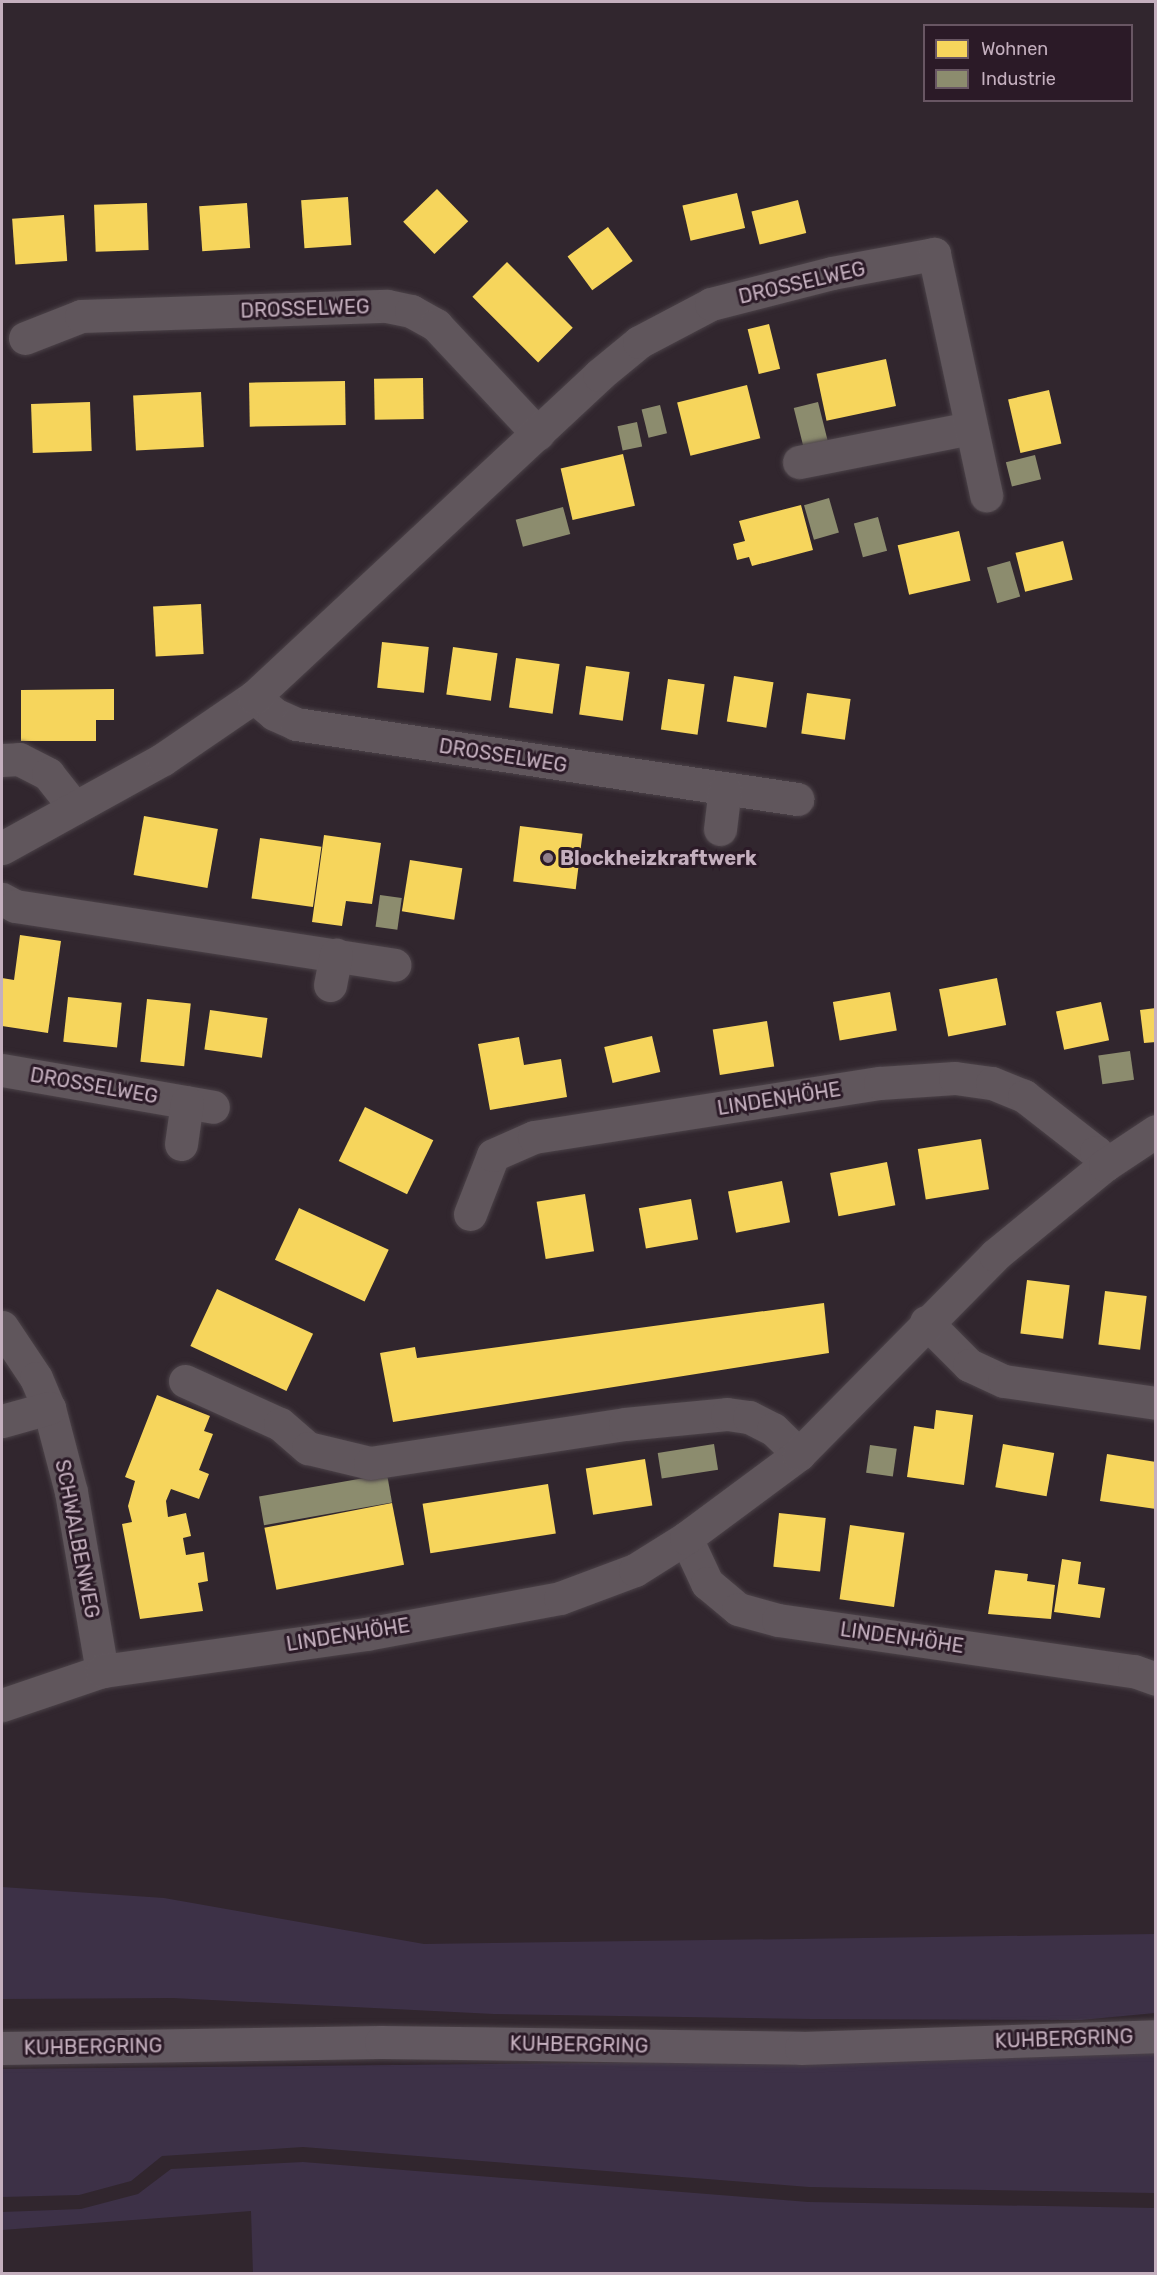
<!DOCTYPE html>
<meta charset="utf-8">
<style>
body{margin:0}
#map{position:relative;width:1157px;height:2275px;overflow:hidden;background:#31262e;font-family:Rubik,sans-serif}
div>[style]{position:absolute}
.green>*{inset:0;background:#3d3147}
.homes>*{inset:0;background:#f6d55c;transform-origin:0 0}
.industry>*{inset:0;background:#8c8c6e;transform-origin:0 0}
.roads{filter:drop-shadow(0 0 2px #4b4248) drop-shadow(0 0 2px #4b4248)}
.minor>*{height:33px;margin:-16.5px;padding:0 16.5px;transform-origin:16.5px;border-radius:16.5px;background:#60565c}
.major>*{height:33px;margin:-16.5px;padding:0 16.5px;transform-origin:16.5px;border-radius:16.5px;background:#625860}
.dots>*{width:16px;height:16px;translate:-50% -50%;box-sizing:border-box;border:3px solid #2b1a27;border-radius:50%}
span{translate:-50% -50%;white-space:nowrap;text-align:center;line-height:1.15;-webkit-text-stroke:6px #2b1a27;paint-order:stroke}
.street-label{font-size:20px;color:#c4afbe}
.poi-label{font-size:20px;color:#c4afbe;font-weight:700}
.left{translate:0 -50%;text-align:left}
.frame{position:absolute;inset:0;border:3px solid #c4afbe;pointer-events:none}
.legend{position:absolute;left:923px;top:24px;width:210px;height:78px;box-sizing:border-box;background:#2b1a27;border:2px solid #685663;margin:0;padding:8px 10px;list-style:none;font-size:18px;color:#c4afbe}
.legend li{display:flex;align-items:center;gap:12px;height:30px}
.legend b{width:30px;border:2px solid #685663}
</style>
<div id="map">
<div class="green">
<div style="clip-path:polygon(2px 1887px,164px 1898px,424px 1944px,1155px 1934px,1155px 2013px,1081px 2020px,812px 2019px,494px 2014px,173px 1998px,2px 1999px)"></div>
<div style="clip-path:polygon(1155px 2053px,1155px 2193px,809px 2187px,303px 2147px,162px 2156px,131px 2181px,79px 2195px,2px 2197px,2px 2069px,982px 2059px)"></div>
<div style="clip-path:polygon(303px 2162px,808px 2202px,1155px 2208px,1155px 2273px,253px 2274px,251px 2211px,2px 2230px,2px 2212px,81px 2209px,138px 2194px,171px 2169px)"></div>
</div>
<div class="homes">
<div style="left:437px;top:189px;width:45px;height:47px;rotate:46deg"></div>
<div style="left:737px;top:193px;width:36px;height:56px;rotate:77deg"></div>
<div style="left:348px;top:197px;width:48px;height:47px;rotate:86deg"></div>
<div style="left:798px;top:200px;width:34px;height:48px;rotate:76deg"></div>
<div style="left:147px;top:203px;width:47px;height:53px;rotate:88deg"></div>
<div style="left:247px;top:203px;width:45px;height:48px;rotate:86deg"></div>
<div style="left:64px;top:215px;width:46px;height:52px;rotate:86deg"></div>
<div style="left:608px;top:227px;width:42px;height:50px;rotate:54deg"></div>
<div style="left:507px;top:262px;width:93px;height:49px;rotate:45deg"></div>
<div style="left:769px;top:324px;width:46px;height:22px;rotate:76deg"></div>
<div style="left:886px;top:359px;width:48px;height:71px;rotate:78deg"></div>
<div style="left:423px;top:378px;width:41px;height:49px;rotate:89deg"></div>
<div style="left:345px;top:381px;width:44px;height:96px;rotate:89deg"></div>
<div style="left:747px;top:385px;width:55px;height:72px;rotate:76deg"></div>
<div style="left:1049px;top:390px;width:55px;height:42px;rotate:77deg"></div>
<div style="left:201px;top:392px;width:55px;height:68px;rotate:87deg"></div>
<div style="left:90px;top:402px;width:49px;height:59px;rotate:88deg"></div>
<div style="left:623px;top:454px;width:53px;height:64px;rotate:77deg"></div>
<div style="clip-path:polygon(801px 505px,813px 550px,752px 566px,749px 557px,737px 560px,733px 544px,745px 541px,739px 521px)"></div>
<div style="left:959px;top:531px;width:51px;height:63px;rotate:77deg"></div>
<div style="left:1063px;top:541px;width:40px;height:49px;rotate:76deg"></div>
<div style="left:201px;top:604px;width:50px;height:48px;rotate:87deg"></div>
<div style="left:382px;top:642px;width:47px;height:46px;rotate:6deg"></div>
<div style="left:453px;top:647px;width:45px;height:48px;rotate:8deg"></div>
<div style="left:516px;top:658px;width:44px;height:50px;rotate:8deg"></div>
<div style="left:586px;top:666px;width:44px;height:49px;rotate:8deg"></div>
<div style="left:734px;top:676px;width:40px;height:46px;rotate:9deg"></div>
<div style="left:668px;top:679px;width:37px;height:51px;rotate:8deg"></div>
<div style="clip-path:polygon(114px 689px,114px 720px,96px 720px,96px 741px,21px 741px,21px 690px)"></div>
<div style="left:807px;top:693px;width:44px;height:41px;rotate:8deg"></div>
<div style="left:144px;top:816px;width:75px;height:60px;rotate:10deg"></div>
<div style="left:520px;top:826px;width:63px;height:56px;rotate:7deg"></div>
<div style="clip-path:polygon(324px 835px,381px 843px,372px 904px,346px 901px,342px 926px,312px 922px)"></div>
<div style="left:260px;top:838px;width:62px;height:61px;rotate:8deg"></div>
<div style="left:410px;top:860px;width:53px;height:52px;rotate:9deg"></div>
<div style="clip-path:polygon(20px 935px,61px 941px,48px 1033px,2px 1026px,2px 978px,14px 980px)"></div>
<div style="left:997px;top:978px;width:48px;height:59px;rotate:79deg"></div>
<div style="left:890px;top:992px;width:39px;height:58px;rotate:80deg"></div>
<div style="left:68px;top:997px;width:54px;height:45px;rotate:6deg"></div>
<div style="left:147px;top:999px;width:44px;height:63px;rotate:6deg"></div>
<div style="left:1101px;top:1002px;width:39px;height:46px;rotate:78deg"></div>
<div style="clip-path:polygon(1156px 1008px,1156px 1042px,1144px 1043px,1140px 1010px)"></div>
<div style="left:210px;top:1010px;width:58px;height:40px;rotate:8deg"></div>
<div style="left:767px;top:1021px;width:46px;height:55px;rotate:81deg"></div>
<div style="left:652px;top:1036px;width:37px;height:49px;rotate:77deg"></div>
<div style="clip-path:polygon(519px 1037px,524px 1065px,561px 1059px,567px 1097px,490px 1110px,478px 1044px)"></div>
<div style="left:365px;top:1107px;width:76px;height:60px;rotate:26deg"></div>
<div style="left:981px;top:1139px;width:51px;height:64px;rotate:81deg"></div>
<div style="left:887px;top:1162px;width:44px;height:58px;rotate:79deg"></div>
<div style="left:782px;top:1181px;width:42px;height:55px;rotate:79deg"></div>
<div style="left:585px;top:1194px;width:58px;height:49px;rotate:81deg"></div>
<div style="left:691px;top:1199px;width:41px;height:53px;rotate:80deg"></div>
<div style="left:299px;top:1208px;width:99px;height:57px;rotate:25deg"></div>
<div style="left:1027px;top:1280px;width:43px;height:54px;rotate:7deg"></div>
<div style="left:217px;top:1289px;width:106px;height:63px;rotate:25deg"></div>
<div style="left:1105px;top:1291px;width:42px;height:54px;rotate:7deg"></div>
<div style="clip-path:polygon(824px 1303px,829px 1353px,393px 1422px,380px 1353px,415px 1347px,417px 1358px)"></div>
<div style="clip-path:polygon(157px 1395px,210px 1416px,204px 1431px,213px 1434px,199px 1470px,209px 1474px,199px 1499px,171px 1489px,166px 1501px,168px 1517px,186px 1513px,191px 1536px,183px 1538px,186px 1555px,204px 1552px,208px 1581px,198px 1583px,203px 1611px,140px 1619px,122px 1524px,132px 1522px,128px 1506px,135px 1481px,125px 1477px)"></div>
<div style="clip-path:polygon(936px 1410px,973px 1415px,964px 1485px,907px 1477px,914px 1426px,934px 1429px)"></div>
<div style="left:1003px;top:1444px;width:52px;height:44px;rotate:10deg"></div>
<div style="clip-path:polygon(1107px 1454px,1156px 1462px,1156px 1509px,1100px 1501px)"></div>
<div style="left:645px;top:1459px;width:47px;height:60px;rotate:81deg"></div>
<div style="left:548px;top:1484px;width:50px;height:127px;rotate:81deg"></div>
<div style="left:392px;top:1503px;width:63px;height:130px;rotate:79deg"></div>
<div style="left:779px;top:1513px;width:47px;height:54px;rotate:6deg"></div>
<div style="left:850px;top:1525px;width:55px;height:75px;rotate:8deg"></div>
<div style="clip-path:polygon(1062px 1559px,1081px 1562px,1078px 1584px,1105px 1588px,1100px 1618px,1054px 1612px)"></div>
<div style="clip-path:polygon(995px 1570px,1028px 1574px,1027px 1581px,1055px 1585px,1051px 1619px,988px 1614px)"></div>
</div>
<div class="industry">
<div style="left:818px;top:402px;width:40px;height:25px;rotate:76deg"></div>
<div style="left:660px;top:405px;width:29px;height:19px;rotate:76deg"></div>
<div style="left:637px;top:422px;width:25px;height:20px;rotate:78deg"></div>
<div style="left:1035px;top:455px;width:25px;height:30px;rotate:76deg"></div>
<div style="left:829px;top:498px;width:36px;height:26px;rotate:74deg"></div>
<div style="left:563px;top:507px;width:28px;height:49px;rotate:75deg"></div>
<div style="left:878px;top:517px;width:35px;height:25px;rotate:75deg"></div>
<div style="left:1010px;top:561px;width:37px;height:24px;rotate:74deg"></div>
<div style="left:380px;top:895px;width:22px;height:32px;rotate:8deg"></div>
<div style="left:1130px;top:1051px;width:29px;height:32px;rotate:82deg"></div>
<div style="left:714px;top:1444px;width:26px;height:57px;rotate:81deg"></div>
<div style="left:870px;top:1445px;width:27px;height:28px;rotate:8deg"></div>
<div style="left:387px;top:1474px;width:29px;height:130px;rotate:80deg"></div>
</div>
<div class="roads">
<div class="minor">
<div style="left:25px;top:338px;width:60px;rotate:-21.4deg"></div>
<div style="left:81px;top:316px;width:306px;rotate:-1.9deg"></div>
<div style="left:387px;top:306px;width:25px;rotate:12deg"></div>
<div style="left:411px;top:311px;width:29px;rotate:29deg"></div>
<div style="left:436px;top:325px;width:149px;rotate:46.9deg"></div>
<div style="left:799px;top:462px;width:175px;rotate:-11.2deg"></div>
<div style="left:254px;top:697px;width:26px;rotate:40deg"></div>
<div style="left:274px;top:714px;width:24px;rotate:24deg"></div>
<div style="left:296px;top:724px;width:507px;rotate:8.51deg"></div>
<div style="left:2px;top:760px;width:17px;rotate:-3deg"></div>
<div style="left:19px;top:759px;width:33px;rotate:27deg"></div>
<div style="left:48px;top:774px;width:43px;rotate:51.5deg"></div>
<div style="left:720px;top:829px;width:39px;rotate:-83deg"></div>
<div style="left:2px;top:848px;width:184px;rotate:-28.9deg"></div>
<div style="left:163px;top:759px;width:110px;rotate:-34.3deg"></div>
<div style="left:254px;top:697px;width:472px;rotate:-43deg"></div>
<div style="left:599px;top:375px;width:52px;rotate:-39.5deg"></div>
<div style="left:639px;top:342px;width:81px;rotate:-27.8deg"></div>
<div style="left:711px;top:304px;width:125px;rotate:-14.4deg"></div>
<div style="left:832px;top:273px;width:104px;rotate:-10.6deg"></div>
<div style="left:934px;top:254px;width:247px;rotate:77.8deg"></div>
<div style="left:2px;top:899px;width:15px;rotate:28deg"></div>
<div style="left:15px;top:906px;width:384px;rotate:8.8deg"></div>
<div style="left:330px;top:985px;width:31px;rotate:-79deg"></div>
<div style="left:2px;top:1070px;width:214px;rotate:9.9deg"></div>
<div style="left:181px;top:1144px;width:42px;rotate:-81.9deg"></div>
<div style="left:470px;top:1214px;width:63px;rotate:-68.7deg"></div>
<div style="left:493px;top:1155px;width:45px;rotate:-23.7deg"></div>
<div style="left:534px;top:1137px;width:350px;rotate:-8.9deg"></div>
<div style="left:880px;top:1083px;width:75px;rotate:-3.8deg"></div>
<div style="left:955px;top:1078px;width:37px;rotate:8deg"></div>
<div style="left:992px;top:1083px;width:35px;rotate:22deg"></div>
<div style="left:1024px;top:1096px;width:91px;rotate:37.9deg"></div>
<div style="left:1096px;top:1152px;width:16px;rotate:55deg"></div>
<div style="left:926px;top:1322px;width:61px;rotate:45deg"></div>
<div style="left:969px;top:1365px;width:38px;rotate:25deg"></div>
<div style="left:1004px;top:1381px;width:154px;rotate:8.2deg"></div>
<div style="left:2px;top:1327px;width:61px;rotate:56.3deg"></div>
<div style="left:36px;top:1378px;width:33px;rotate:67deg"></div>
<div style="left:49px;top:1408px;width:87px;rotate:75.3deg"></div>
<div style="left:71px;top:1492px;width:182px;rotate:80.2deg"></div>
<div style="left:185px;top:1381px;width:104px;rotate:24.4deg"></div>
<div style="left:280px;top:1424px;width:37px;rotate:41deg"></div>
<div style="left:308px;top:1448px;width:64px;rotate:13.6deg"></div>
<div style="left:370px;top:1463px;width:258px;rotate:-8.7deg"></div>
<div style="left:625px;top:1424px;width:102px;rotate:-5.6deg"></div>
<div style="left:727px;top:1414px;width:22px;rotate:8deg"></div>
<div style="left:749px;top:1417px;width:27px;rotate:27deg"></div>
<div style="left:773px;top:1429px;width:36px;rotate:44deg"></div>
<div style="left:2px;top:1421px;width:49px;rotate:-15.5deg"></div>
<div style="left:686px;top:1538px;width:50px;rotate:65deg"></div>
<div style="left:707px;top:1583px;width:40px;rotate:40deg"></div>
<div style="left:738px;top:1609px;width:41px;rotate:15.4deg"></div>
<div style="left:778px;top:1620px;width:360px;rotate:8.2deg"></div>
<div style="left:1134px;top:1671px;width:23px;rotate:20deg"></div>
<div style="left:2px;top:1705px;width:106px;rotate:-18.8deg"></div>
<div style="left:102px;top:1671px;width:267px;rotate:-8deg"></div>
<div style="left:366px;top:1634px;width:197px;rotate:-10.5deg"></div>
<div style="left:560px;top:1598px;width:80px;rotate:-20.5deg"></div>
<div style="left:635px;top:1570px;width:60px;rotate:-32.1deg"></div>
<div style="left:686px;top:1538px;width:141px;rotate:-36.6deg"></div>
<div style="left:799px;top:1454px;width:279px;rotate:-45.4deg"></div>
<div style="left:995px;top:1255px;width:142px;rotate:-39.3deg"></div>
<div style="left:1105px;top:1165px;width:61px;rotate:-33.7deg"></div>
</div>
<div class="major">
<div style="left:2px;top:2048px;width:379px;rotate:-0.9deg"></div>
<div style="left:381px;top:2042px;width:420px;rotate:0.8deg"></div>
<div style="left:801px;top:2048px;width:355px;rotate:-1.9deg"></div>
</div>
</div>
<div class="dots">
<div style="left:548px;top:858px;background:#917f8c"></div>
</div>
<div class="street-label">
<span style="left:802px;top:283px;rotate:-13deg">DROSSELWEG</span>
<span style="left:305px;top:309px;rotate:-2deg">DROSSELWEG</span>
<span style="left:503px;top:756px;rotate:9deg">DROSSELWEG</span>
<span style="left:94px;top:1086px;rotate:10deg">DROSSELWEG</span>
<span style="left:779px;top:1099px;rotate:-9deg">LINDENHÖHE</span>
<span style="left:77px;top:1539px;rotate:79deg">SCHWALBENWEG</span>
<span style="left:348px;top:1635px;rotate:-9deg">LINDENHÖHE</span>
<span style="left:902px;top:1638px;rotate:8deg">LINDENHÖHE</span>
<span style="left:1064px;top:2039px;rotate:-2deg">KUHBERGRING</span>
<span style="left:579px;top:2045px;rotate:1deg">KUHBERGRING</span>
<span style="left:93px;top:2047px;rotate:-1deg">KUHBERGRING</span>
</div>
<div class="poi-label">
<span class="left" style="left:560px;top:858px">Blockheizkraftwerk</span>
</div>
<div class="frame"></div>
<ul class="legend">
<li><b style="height:16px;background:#f6d55c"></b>Wohnen</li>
<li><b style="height:16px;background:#8c8c6e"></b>Industrie</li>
</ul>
</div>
